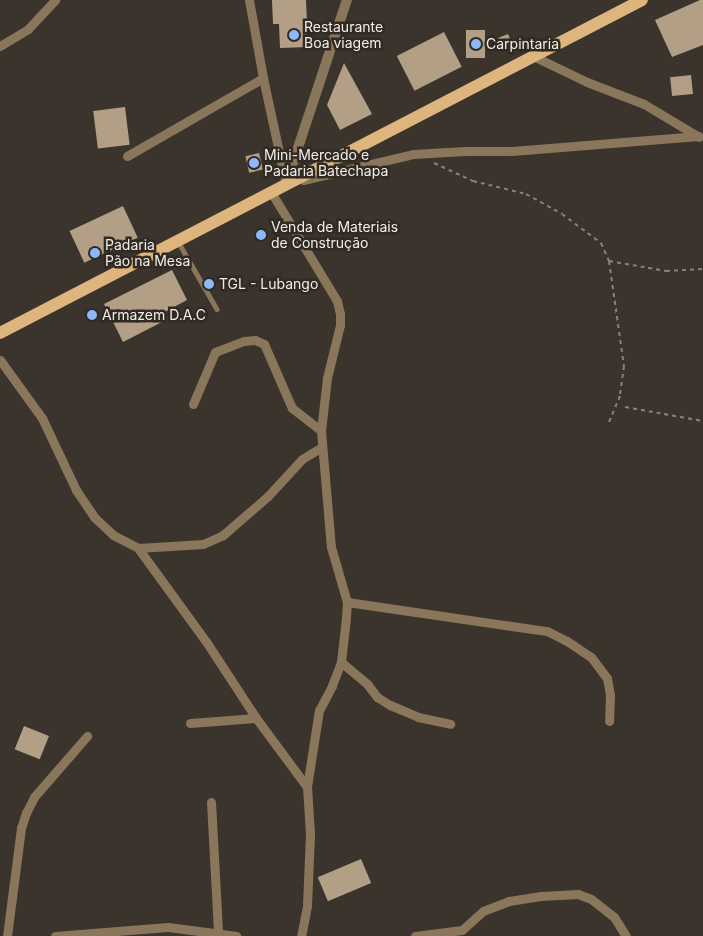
<!DOCTYPE html>
<meta charset="utf-8">
<style>
body{margin:0}
#map{position:relative;width:703px;height:936px;overflow:hidden;background:#3a342c;font-family:Inter,sans-serif}
div>[style]{position:absolute}
.building>*{inset:0;background:#b29f85;transform-origin:0 0}
.path>*{height:2px;margin-top:-1px;transform-origin:0;background:repeating-linear-gradient(90deg,#87827b 0 4px,transparent 0 8px)}
.service>*{height:4.5px;margin:-2.25px;padding:0 2.25px;transform-origin:2.25px;border-radius:2.25px;background:#8a765b}
.minor>*{height:9px;margin:-4.5px;padding:0 4.5px;transform-origin:4.5px;border-radius:4.5px;background:#8a765b}
.tertiary>*{height:10px;margin:-5px;padding:0 5px;transform-origin:5px;border-radius:5px;background:#8a765b}
.primary>*{height:12px;margin:-6px;padding:0 6px;transform-origin:6px;border-radius:6px;background:#deb67d}
.dots>*{width:14px;height:14px;translate:-50% -50%;box-sizing:border-box;border:2px solid #302a23;border-radius:50%}
span{translate:-50% -50%;white-space:nowrap;text-align:center;line-height:1.15;-webkit-text-stroke:5px #302a23;paint-order:stroke}
.poi-label{font-size:14px;color:#f1eee9}
.left{translate:0 -50%;text-align:left}
</style>
<div id="map">
<div class="building">
<div style="clip-path:polygon(272px 0,306px 0,308px 47px,280px 48px,279px 24px,273px 24px)"></div>
<div style="clip-path:polygon(700px 0,703px 0,703px 45px,672px 57px,655px 20px)"></div>
<div style="left:466px;top:30px;width:19px;height:28px"></div>
<div style="left:444px;top:32px;width:39px;height:53px;rotate:63deg"></div>
<div style="clip-path:polygon(508px 34px,512px 43px,503px 48px,498px 38px)"></div>
<div style="clip-path:polygon(344px 63px,372px 114px,340px 130px,327px 105px)"></div>
<div style="left:691px;top:75px;width:19px;height:21px;rotate:84deg"></div>
<div style="left:125px;top:107px;width:38px;height:32px;rotate:83deg"></div>
<div style="left:259px;top:153px;width:17px;height:14px;rotate:77deg"></div>
<div style="left:123px;top:206px;width:35px;height:59px;rotate:65deg"></div>
<div style="clip-path:polygon(172px 270px,187px 300px,161px 314px,164px 321px,123px 342px,104px 304px)"></div>
<div style="left:24px;top:726px;width:27px;height:25px;rotate:22deg"></div>
<div style="left:361px;top:859px;width:26px;height:47px;rotate:67deg"></div>
</div>
<div class="path">
<div style="left:434px;top:163px;width:43px;rotate:24.8deg"></div>
<div style="left:473px;top:181px;width:55px;rotate:13.8deg"></div>
<div style="left:526px;top:194px;width:41px;rotate:29.1deg"></div>
<div style="left:562px;top:214px;width:49px;rotate:36.6deg"></div>
<div style="left:601px;top:243px;width:20px;rotate:66deg"></div>
<div style="left:609px;top:261px;width:106px;rotate:81.9deg"></div>
<div style="left:624px;top:366px;width:30px;rotate:98deg"></div>
<div style="left:620px;top:396px;width:28px;rotate:113deg"></div>
<div style="left:609px;top:261px;width:58px;rotate:10deg"></div>
<div style="left:666px;top:271px;width:37px;rotate:-3deg"></div>
<div style="left:625px;top:407px;width:79px;rotate:10.2deg"></div>
</div>
<div class="service">
<div style="left:179px;top:243px;width:76px;rotate:60.1deg"></div>
</div>
<div class="minor">
<div style="left:249px;top:0;width:79px;rotate:79.8deg"></div>
<div style="left:263px;top:78px;width:108px;rotate:77.8deg"></div>
<div style="left:286px;top:184px;width:1px"></div>
<div style="left:0;top:46px;width:33px;rotate:-31deg"></div>
<div style="left:28px;top:29px;width:40px;rotate:-47deg"></div>
<div style="left:533px;top:56px;width:60px;rotate:25.7deg"></div>
<div style="left:587px;top:82px;width:61px;rotate:21.1deg"></div>
<div style="left:644px;top:104px;width:64px;rotate:31deg"></div>
<div style="left:127px;top:156px;width:157px;rotate:-29.8deg"></div>
<div style="left:303px;top:180px;width:113px;rotate:-13.3deg"></div>
<div style="left:413px;top:154px;width:52px;rotate:-3.3deg"></div>
<div style="left:465px;top:151px;width:47px"></div>
<div style="left:512px;top:151px;width:187px;rotate:-4.6deg"></div>
<div style="left:271px;top:192px;width:127px;rotate:58.8deg"></div>
<div style="left:337px;top:301px;width:13px;rotate:77deg"></div>
<div style="left:340px;top:314px;width:11px;rotate:90deg"></div>
<div style="left:340px;top:325px;width:55px;rotate:103.8deg"></div>
<div style="left:327px;top:378px;width:53px;rotate:96.5deg"></div>
<div style="left:321px;top:431px;width:116px;rotate:85.1deg"></div>
<div style="left:331px;top:547px;width:57px;rotate:73.8deg"></div>
<div style="left:347px;top:602px;width:16px;rotate:94deg"></div>
<div style="left:346px;top:618px;width:44px;rotate:96.5deg"></div>
<div style="left:341px;top:662px;width:26px;rotate:111deg"></div>
<div style="left:332px;top:686px;width:27px;rotate:118deg"></div>
<div style="left:319px;top:710px;width:78px;rotate:98.9deg"></div>
<div style="left:307px;top:787px;width:47px;rotate:86.3deg"></div>
<div style="left:310px;top:834px;width:72px;rotate:92.4deg"></div>
<div style="left:307px;top:906px;width:31px;rotate:101deg"></div>
<div style="left:0;top:360px;width:72px;rotate:54.1deg"></div>
<div style="left:42px;top:418px;width:80px;rotate:64.7deg"></div>
<div style="left:76px;top:490px;width:32px;rotate:56deg"></div>
<div style="left:94px;top:517px;width:26px;rotate:43deg"></div>
<div style="left:113px;top:535px;width:28px;rotate:27deg"></div>
<div style="left:138px;top:548px;width:117px;rotate:54deg"></div>
<div style="left:207px;top:643px;width:90px;rotate:56.8deg"></div>
<div style="left:256px;top:718px;width:86px;rotate:53.5deg"></div>
<div style="left:193px;top:404px;width:56px;rotate:-67.1deg"></div>
<div style="left:215px;top:352px;width:31px;rotate:-21deg"></div>
<div style="left:244px;top:341px;width:11px;rotate:-5deg"></div>
<div style="left:255px;top:340px;width:10px;rotate:24deg"></div>
<div style="left:264px;top:344px;width:70px;rotate:66.4deg"></div>
<div style="left:292px;top:408px;width:37px;rotate:38deg"></div>
<div style="left:138px;top:548px;width:65px;rotate:-3.5deg"></div>
<div style="left:203px;top:544px;width:22px;rotate:-24deg"></div>
<div style="left:223px;top:535px;width:60px;rotate:-40.9deg"></div>
<div style="left:268px;top:496px;width:50px;rotate:-47.4deg"></div>
<div style="left:302px;top:459px;width:23px;rotate:-31deg"></div>
<div style="left:347px;top:602px;width:202px;rotate:8.3deg"></div>
<div style="left:547px;top:631px;width:22px;rotate:27deg"></div>
<div style="left:567px;top:641px;width:29px;rotate:34deg"></div>
<div style="left:591px;top:657px;width:26px;rotate:53deg"></div>
<div style="left:607px;top:678px;width:17px;rotate:80deg"></div>
<div style="left:610px;top:695px;width:26px;rotate:92deg"></div>
<div style="left:341px;top:662px;width:35px;rotate:40deg"></div>
<div style="left:368px;top:685px;width:15px;rotate:53deg"></div>
<div style="left:377px;top:697px;width:15px;rotate:32deg"></div>
<div style="left:390px;top:705px;width:30px;rotate:23deg"></div>
<div style="left:418px;top:717px;width:33px;rotate:12deg"></div>
<div style="left:190px;top:723px;width:66px;rotate:-4.3deg"></div>
<div style="left:211px;top:802px;width:130px;rotate:86.9deg"></div>
<div style="left:7px;top:936px;width:109px;rotate:-82.6deg"></div>
<div style="left:21px;top:828px;width:16px;rotate:-72deg"></div>
<div style="left:26px;top:813px;width:18px;rotate:-63deg"></div>
<div style="left:34px;top:797px;width:81px;rotate:-49deg"></div>
<div style="left:55px;top:936px;width:113px;rotate:-4.6deg"></div>
<div style="left:168px;top:927px;width:69px;rotate:7.5deg"></div>
<div style="left:415px;top:936px;width:47px;rotate:-7.3deg"></div>
<div style="left:462px;top:930px;width:28px;rotate:-42deg"></div>
<div style="left:483px;top:911px;width:28px;rotate:-21deg"></div>
<div style="left:509px;top:901px;width:32px;rotate:-9deg"></div>
<div style="left:541px;top:896px;width:37px;rotate:-3deg"></div>
<div style="left:578px;top:894px;width:14px;rotate:21deg"></div>
<div style="left:591px;top:899px;width:29px;rotate:38deg"></div>
<div style="left:614px;top:917px;width:22px;rotate:58deg"></div>
</div>
<div class="tertiary">
<div style="left:286px;top:184px;width:194px;rotate:-71.7deg"></div>
</div>
<div class="primary">
<div style="left:0;top:333px;width:723px;rotate:-27.42deg"></div>
</div>
<div class="dots">
<div style="left:294px;top:35px;background:#8db9fc"></div>
<div style="left:476px;top:44px;background:#8db9fc"></div>
<div style="left:254px;top:163px;background:#8db9fc"></div>
<div style="left:261px;top:235px;background:#8db9fc"></div>
<div style="left:95px;top:253px;background:#8db9fc"></div>
<div style="left:209px;top:284px;background:#8db9fc"></div>
<div style="left:92px;top:315px;background:#8db9fc"></div>
</div>
<div class="poi-label">
<span class="left" style="left:304px;top:35px">Restaurante<br>Boa viagem</span>
<span class="left" style="left:486px;top:44px">Carpintaria</span>
<span class="left" style="left:264px;top:163px">Mini-Mercado e<br>Padaria Batechapa</span>
<span class="left" style="left:271px;top:235px">Venda de Materiais<br>de Construção</span>
<span class="left" style="left:105px;top:253px">Padaria<br>Pão na Mesa</span>
<span class="left" style="left:219px;top:284px">TGL - Lubango</span>
<span class="left" style="left:102px;top:315px">Armazem D.A.C</span>
</div>
</div>
